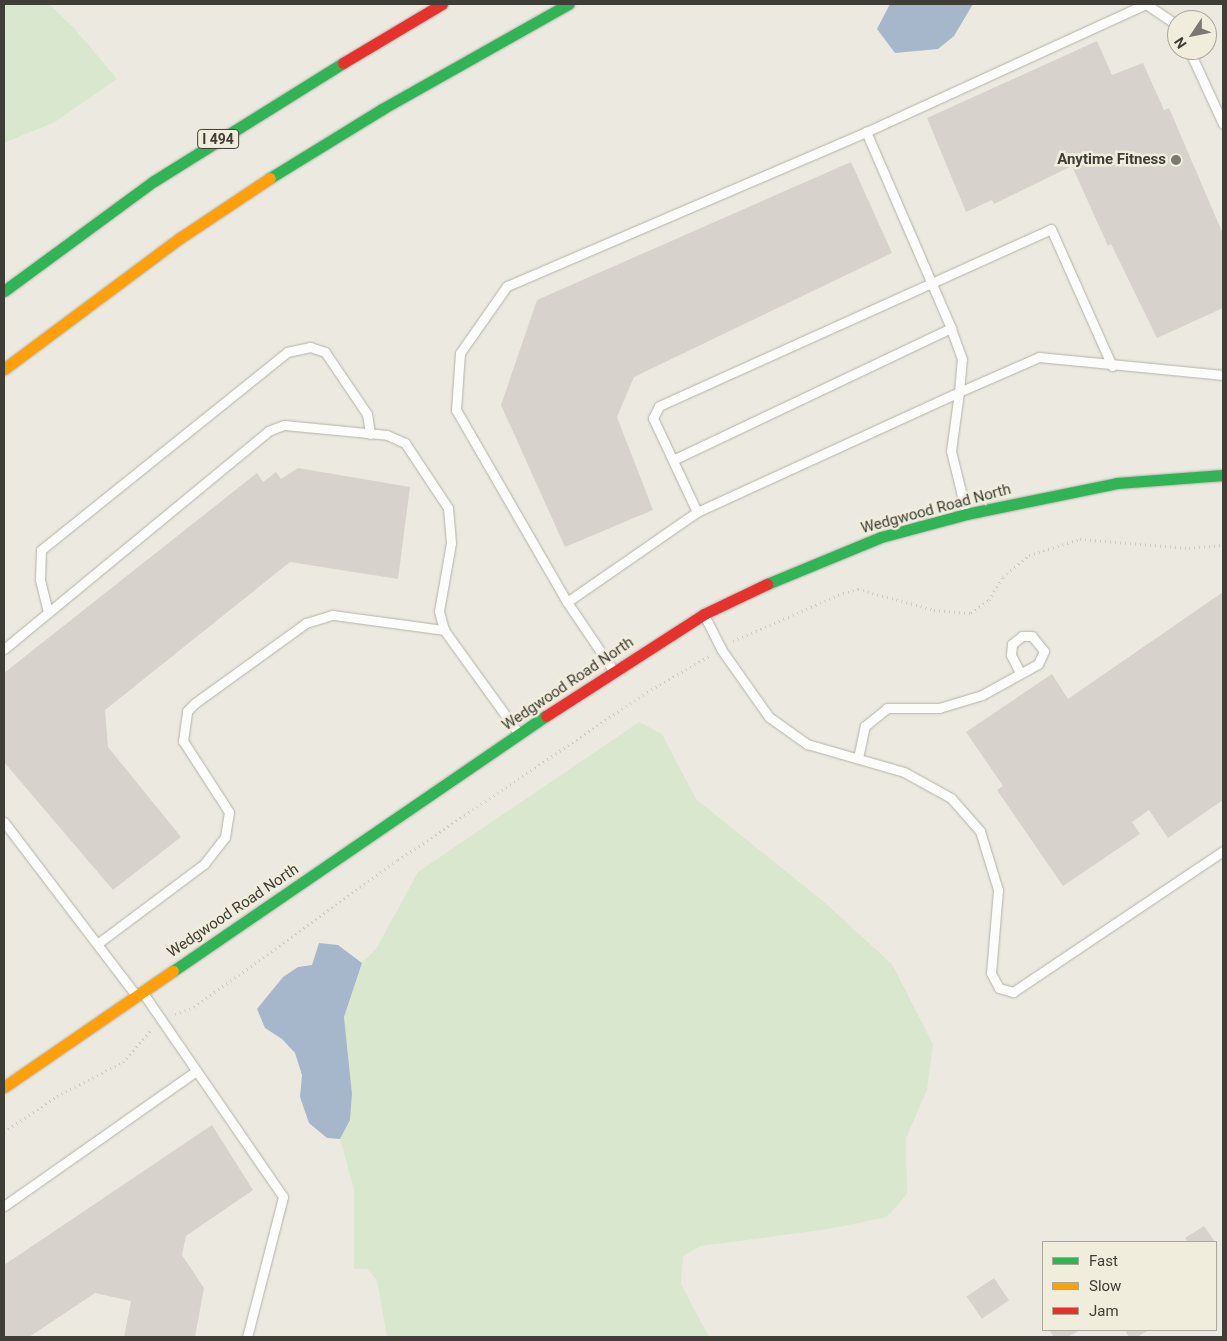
<!DOCTYPE html>
<style>
body{margin:0}
#map{position:relative;width:1227px;height:1341px;overflow:hidden;background:#eceae0;font-family:Roboto,sans-serif}
div>[style]{position:absolute}
.green>*{inset:0;background:#dae7cf}
.water>*{inset:0;background:#a6b7cc}
.building>*{inset:0;background:#d7d2cc;transform-origin:0 0}
.path>*{height:3px;margin-top:-1.5px;transform-origin:0;background:repeating-linear-gradient(90deg,#cccbc6 0 1px,transparent 0 5px)}
.roads{filter:drop-shadow(0 0 1px #b3b2aa) drop-shadow(0 0 1px #b3b2aa)}
.lane>*{height:9px;margin:-4.5px;padding:0 4.5px;transform-origin:4.5px;border-radius:4.5px;background:#fcfcfa}
.fast>*{height:11px;margin:-5.5px;padding:0 5.5px;transform-origin:5.5px;border-radius:5.5px;background:#30b455}
.slow>*{height:11px;margin:-5.5px;padding:0 5.5px;transform-origin:5.5px;border-radius:5.5px;background:#ff9f0a}
.jam>*{height:11px;margin:-5.5px;padding:0 5.5px;transform-origin:5.5px;border-radius:5.5px;background:#e5322d}
.dots>*{width:14px;height:14px;translate:-50% -50%;box-sizing:border-box;border:2px solid #f0eddc;border-radius:50%}
span{translate:-50% -50%;white-space:nowrap;text-align:center;line-height:1.15;-webkit-text-stroke:5px #f0eddc;paint-order:stroke}
.shield-label span{padding:1px 4px;background:#f0eddc;border:1px solid;border-radius:4px;-webkit-text-stroke-width:0}
.shield-label{font-size:14px;color:#3e3d36;font-weight:700}
.poi-label{font-size:15px;color:#3e3d36;font-weight:700}
.right{translate:-100% -50%;text-align:right}
.street-label{font-size:15px;color:#3e3d36}
.frame{position:absolute;inset:0;border:5px solid #3e3d36;pointer-events:none}
.legend{position:absolute;left:1042px;top:1241px;width:175px;height:90px;box-sizing:border-box;background:#f0eddc;border:1px solid #a9a79a;margin:0;padding:6px 9px;list-style:none;font-size:15px;color:#3e3d36}
.legend li{display:flex;align-items:center;gap:10px;height:25px}
.legend b{width:25px;border:1px solid #a9a79a}
.north{position:absolute;left:1167px;top:10px;width:50px;height:50px;box-sizing:border-box;background:#f0eddc;border:1px solid #a9a79a;border-radius:50%;rotate:236deg;font-size:14px;font-weight:700;line-height:20px;text-align:center;color:#3e3d36}
.north::after{content:'';display:block;margin:auto;width:18px;height:22px;background:#7b7a72;clip-path:polygon(50% 0,100% 100%,50% 72%,0 100%)}
</style>
<div id="map">
<div class="green">
<div style="clip-path:polygon(4px 4px,49px 4px,74px 28px,117px 79px,55px 122px,4px 143px)"></div>
<div style="clip-path:polygon(639px 722px,662px 734px,696px 799px,824px 902px,892px 964px,933px 1044px,927px 1090px,906px 1138px,907px 1194px,887px 1217px,829px 1229px,701px 1246px,683px 1256px,681px 1284px,709px 1337px,387px 1337px,377px 1281px,367px 1269px,354px 1269px,354px 1189px,340px 1139px,350px 1120px,352px 1094px,344px 1017px,362px 963px,376px 949px,418px 872px)"></div>
</div>
<div class="water">
<div style="clip-path:polygon(890px 4px,973px 4px,954px 36px,938px 49px,895px 53px,877px 29px)"></div>
<div style="clip-path:polygon(319px 943px,338px 945px,362px 963px,344px 1017px,352px 1094px,350px 1120px,340px 1139px,327px 1138px,309px 1123px,300px 1097px,302px 1075px,295px 1053px,282px 1039px,265px 1028px,257px 1009px,283px 977px,298px 967px,312px 965px)"></div>
</div>
<div class="building">
<div style="clip-path:polygon(1097px 41px,1112px 75px,1143px 63px,1164px 110px,1169px 108px,1223px 234px,1223px 308px,1157px 338px,1111px 244px,1108px 246px,1072px 166px,994px 204px,992px 200px,966px 212px,927px 118px)"></div>
<div style="clip-path:polygon(851px 162px,892px 253px,634px 377px,617px 417px,653px 510px,565px 547px,501px 405px,537px 300px)"></div>
<div style="clip-path:polygon(298px 468px,410px 487px,398px 579px,290px 562px,105px 710px,108px 747px,181px 837px,113px 890px,4px 762px,4px 673px,257px 473px,263px 482px,276px 472px,281px 479px)"></div>
<div style="clip-path:polygon(1223px 592px,1223px 800px,1168px 838px,1149px 810px,1132px 822px,1140px 834px,1063px 886px,997px 790px,1003px 786px,966px 732px,1052px 674px,1068px 699px)"></div>
<div style="clip-path:polygon(212px 1125px,253px 1190px,186px 1236px,182px 1255px,204px 1288px,195px 1337px,124px 1337px,131px 1301px,95px 1293px,29px 1337px,4px 1337px,4px 1265px)"></div>
<div style="clip-path:polygon(1204px 1226px,1215px 1242px,1188px 1242px,1185px 1238px)"></div>
<div style="left:994px;top:1278px;width:27px;height:33px;rotate:56deg"></div>
<div style="clip-path:polygon(1049px 1330px,1080px 1330px,1068px 1337px,1054px 1337px)"></div>
<div style="clip-path:polygon(1125px 1330px,1149px 1330px,1137px 1337px,1129px 1337px)"></div>
</div>
<div class="path">
<div style="left:733px;top:641px;width:120px;rotate:-23.6deg"></div>
<div style="left:843px;top:593px;width:16px;rotate:-15deg"></div>
<div style="left:858px;top:589px;width:79px;rotate:15.4deg"></div>
<div style="left:934px;top:610px;width:37px;rotate:5deg"></div>
<div style="left:971px;top:613px;width:22px;rotate:-36deg"></div>
<div style="left:989px;top:600px;width:27px;rotate:-59deg"></div>
<div style="left:1003px;top:577px;width:34px;rotate:-40deg"></div>
<div style="left:1029px;top:555px;width:53px;rotate:-17.4deg"></div>
<div style="left:1080px;top:539px;width:109px;rotate:4.7deg"></div>
<div style="left:1189px;top:548px;width:34px;rotate:-5deg"></div>
<div style="left:175px;top:1014px;width:20px;rotate:-20deg"></div>
<div style="left:194px;top:1007px;width:251px;rotate:-35.8deg"></div>
<div style="left:398px;top:860px;width:300px;rotate:-34deg"></div>
<div style="left:647px;top:692px;width:72px;rotate:-30.1deg"></div>
<div style="left:4px;top:1132px;width:64px;rotate:-34.2deg"></div>
<div style="left:57px;top:1096px;width:74px;rotate:-27.3deg"></div>
<div style="left:123px;top:1062px;width:43px;rotate:-48.8deg"></div>
</div>
<div class="roads">
<div class="lane">
<div style="left:1189px;top:50px;width:81px;rotate:65.3deg"></div>
<div style="left:673px;top:460px;width:308px;rotate:-25.4deg"></div>
<div style="left:697px;top:512px;width:104px;rotate:-115.1deg"></div>
<div style="left:653px;top:418px;width:13px;rotate:-63deg"></div>
<div style="left:659px;top:406px;width:430px;rotate:-24.3deg"></div>
<div style="left:1051px;top:229px;width:150px;rotate:66deg"></div>
<div style="left:966px;top:512px;width:63px;rotate:-103.8deg"></div>
<div style="left:951px;top:451px;width:60px;rotate:-82.3deg"></div>
<div style="left:959px;top:392px;width:87px;rotate:-23.6deg"></div>
<div style="left:1039px;top:357px;width:185px;rotate:5.6deg"></div>
<div style="left:567px;top:602px;width:158px;rotate:-34.7deg"></div>
<div style="left:697px;top:512px;width:288px;rotate:-24.6deg"></div>
<div style="left:959px;top:392px;width:33px;rotate:-85deg"></div>
<div style="left:962px;top:359px;width:33px;rotate:-110deg"></div>
<div style="left:951px;top:328px;width:214px;rotate:-113.4deg"></div>
<div style="left:866px;top:132px;width:308px;rotate:-24.6deg"></div>
<div style="left:1146px;top:4px;width:37px;rotate:34deg"></div>
<div style="left:48px;top:612px;width:34px;rotate:-104deg"></div>
<div style="left:40px;top:579px;width:29px;rotate:-88deg"></div>
<div style="left:41px;top:550px;width:316px;rotate:-38.8deg"></div>
<div style="left:287px;top:352px;width:24px;rotate:-12deg"></div>
<div style="left:310px;top:347px;width:16px;rotate:18deg"></div>
<div style="left:325px;top:352px;width:75px;rotate:55.9deg"></div>
<div style="left:367px;top:414px;width:20px;rotate:81deg"></div>
<div style="left:704px;top:615px;width:38px;rotate:63deg"></div>
<div style="left:721px;top:649px;width:83px;rotate:54.8deg"></div>
<div style="left:769px;top:717px;width:47px;rotate:35.4deg"></div>
<div style="left:807px;top:744px;width:101px;rotate:16.1deg"></div>
<div style="left:904px;top:772px;width:54px;rotate:29deg"></div>
<div style="left:951px;top:798px;width:44px;rotate:48.7deg"></div>
<div style="left:980px;top:831px;width:62px;rotate:73deg"></div>
<div style="left:998px;top:890px;width:83px;rotate:94.8deg"></div>
<div style="left:991px;top:973px;width:17px;rotate:62deg"></div>
<div style="left:999px;top:988px;width:15px;rotate:16deg"></div>
<div style="left:1013px;top:992px;width:253px;rotate:-33.9deg"></div>
<div style="left:4px;top:649px;width:342px;rotate:-39.5deg"></div>
<div style="left:268px;top:431px;width:17px;rotate:-21deg"></div>
<div style="left:284px;top:425px;width:103px;rotate:5.5deg"></div>
<div style="left:387px;top:435px;width:20px;rotate:24deg"></div>
<div style="left:405px;top:443px;width:78px;rotate:56.5deg"></div>
<div style="left:448px;top:508px;width:35px;rotate:85deg"></div>
<div style="left:451px;top:543px;width:69px;rotate:100deg"></div>
<div style="left:439px;top:611px;width:20px;rotate:75deg"></div>
<div style="left:444px;top:630px;width:128px;rotate:54.2deg"></div>
<div style="left:613px;top:670px;width:82px;rotate:-124.1deg"></div>
<div style="left:567px;top:602px;width:222px;rotate:-120deg"></div>
<div style="left:456px;top:410px;width:57px;rotate:-86deg"></div>
<div style="left:460px;top:353px;width:82px;rotate:-55deg"></div>
<div style="left:507px;top:286px;width:391px;rotate:-23.2deg"></div>
<div style="left:858px;top:758px;width:33px;rotate:-78deg"></div>
<div style="left:865px;top:726px;width:28px;rotate:-39deg"></div>
<div style="left:887px;top:708px;width:52px"></div>
<div style="left:939px;top:708px;width:45px;rotate:-16.8deg"></div>
<div style="left:982px;top:695px;width:64px;rotate:-29deg"></div>
<div style="left:1038px;top:664px;width:14px;rotate:-65deg"></div>
<div style="left:1044px;top:651px;width:19px;rotate:-129deg"></div>
<div style="left:1032px;top:636px;width:10px;rotate:180deg"></div>
<div style="left:1022px;top:636px;width:13px;rotate:141deg"></div>
<div style="left:1012px;top:644px;width:11px;rotate:95deg"></div>
<div style="left:1011px;top:655px;width:20px;rotate:63deg"></div>
<div style="left:4px;top:822px;width:218px;rotate:52.7deg"></div>
<div style="left:97px;top:944px;width:134px;rotate:-36.8deg"></div>
<div style="left:204px;top:864px;width:34px;rotate:-52deg"></div>
<div style="left:225px;top:837px;width:25px;rotate:-81deg"></div>
<div style="left:229px;top:812px;width:85px;rotate:-122.9deg"></div>
<div style="left:183px;top:741px;width:30px;rotate:-82deg"></div>
<div style="left:187px;top:711px;width:11px;rotate:-45deg"></div>
<div style="left:195px;top:703px;width:137px;rotate:-35.8deg"></div>
<div style="left:306px;top:623px;width:28px;rotate:-17deg"></div>
<div style="left:333px;top:615px;width:112px;rotate:7.7deg"></div>
<div style="left:143px;top:993px;width:247px;rotate:55.5deg"></div>
<div style="left:283px;top:1197px;width:145px;rotate:104.4deg"></div>
<div style="left:4px;top:1206px;width:233px;rotate:-35.1deg"></div>
</div>
<div class="fast">
<div style="left:270px;top:178px;width:132px;rotate:-31.6deg"></div>
<div style="left:382px;top:109px;width:214px;rotate:-29.4deg"></div>
<div style="left:4px;top:291px;width:186px;rotate:-36.3deg"></div>
<div style="left:154px;top:181px;width:223px;rotate:-32deg"></div>
<div style="left:767px;top:584px;width:123px;rotate:-22.4deg"></div>
<div style="left:881px;top:537px;width:88px;rotate:-15.1deg"></div>
<div style="left:966px;top:514px;width:154px;rotate:-11.6deg"></div>
<div style="left:1117px;top:483px;width:106px;rotate:-4.3deg"></div>
<div style="left:173px;top:971px;width:452px;rotate:-34.4deg"></div>
</div>
<div class="slow">
<div style="left:4px;top:369px;width:219px;rotate:-36.7deg"></div>
<div style="left:180px;top:238px;width:108px;rotate:-33.7deg"></div>
<div style="left:4px;top:1087px;width:205px;rotate:-34.5deg"></div>
</div>
<div class="jam">
<div style="left:343px;top:63px;width:115px;rotate:-30.8deg"></div>
<div style="left:546px;top:716px;width:188px;rotate:-32.8deg"></div>
<div style="left:704px;top:614px;width:70px;rotate:-25.5deg"></div>
</div>
</div>
<div class="dots">
<div style="left:1176px;top:160px;background:#7b7a72"></div>
</div>
<div class="shield-label">
<span style="left:218px;top:139px">I 494</span>
</div>
<div class="poi-label">
<span class="right" style="left:1166px;top:160px">Anytime Fitness</span>
</div>
<div class="street-label">
<span style="left:936px;top:509px;rotate:-15deg">Wedgwood Road North</span>
<span style="left:568px;top:684px;rotate:-34deg">Wedgwood Road North</span>
<span style="left:233px;top:911px;rotate:-34deg">Wedgwood Road North</span>
</div>
<div class="frame"></div>
<ul class="legend">
<li><b style="height:6px;background:#30b455"></b>Fast</li>
<li><b style="height:6px;background:#ff9f0a"></b>Slow</li>
<li><b style="height:6px;background:#e5322d"></b>Jam</li>
</ul>
<div class="north">N</div>
</div>
